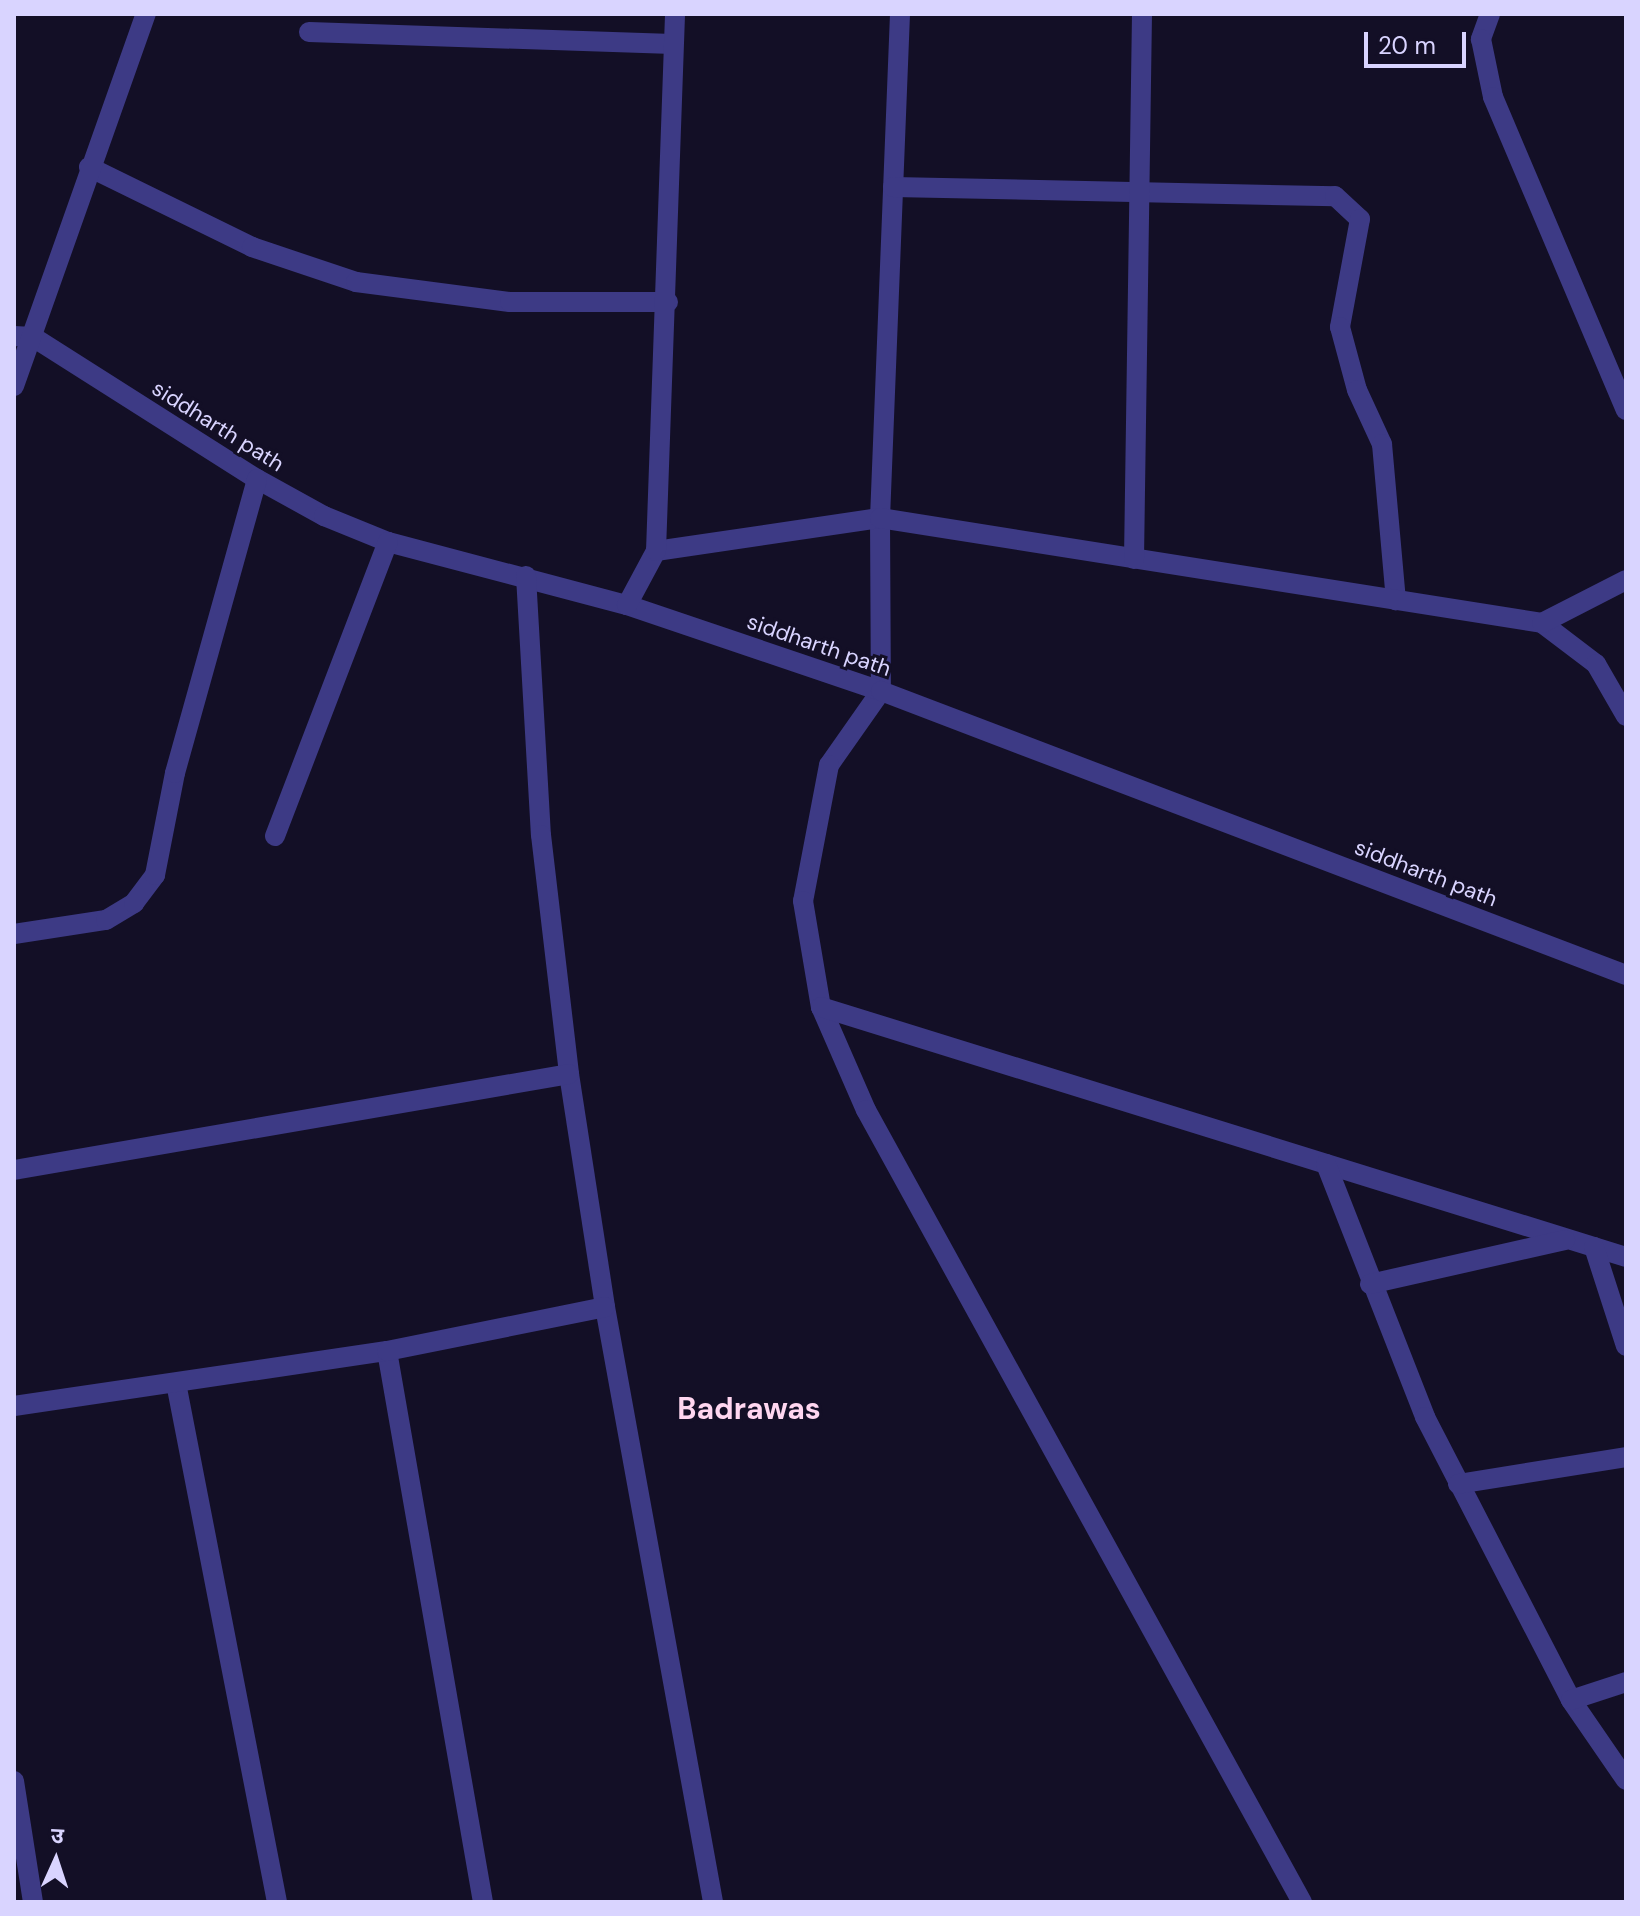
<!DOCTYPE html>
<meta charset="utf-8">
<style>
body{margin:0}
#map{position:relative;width:1640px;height:1916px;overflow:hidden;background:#130f26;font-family:"DM Sans","Noto Sans Devanagari",sans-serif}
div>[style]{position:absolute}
.minor>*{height:20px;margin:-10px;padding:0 10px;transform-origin:10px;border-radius:10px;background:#3d3a85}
span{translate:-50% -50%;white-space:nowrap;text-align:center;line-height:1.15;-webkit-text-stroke:6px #130f26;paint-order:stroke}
.street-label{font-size:22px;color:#d9d4ff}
.district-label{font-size:30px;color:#ffd6f0;font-weight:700}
.frame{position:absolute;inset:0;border:16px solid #d9d4ff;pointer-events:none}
.north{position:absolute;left:16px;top:1820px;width:80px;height:80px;-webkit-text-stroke:6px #130f26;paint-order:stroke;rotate:3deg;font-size:22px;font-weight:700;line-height:32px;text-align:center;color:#d9d4ff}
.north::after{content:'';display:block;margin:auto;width:28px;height:36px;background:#d9d4ff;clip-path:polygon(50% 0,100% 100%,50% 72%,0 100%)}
.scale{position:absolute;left:1364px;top:32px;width:102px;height:36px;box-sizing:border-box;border:4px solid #d9d4ff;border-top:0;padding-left:10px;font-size:24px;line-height:28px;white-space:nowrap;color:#d9d4ff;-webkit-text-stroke:6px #130f26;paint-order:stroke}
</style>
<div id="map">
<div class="minor">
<div style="left:900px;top:14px;width:504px;rotate:92.27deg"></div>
<div style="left:880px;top:518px;width:173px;rotate:89.7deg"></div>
<div style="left:881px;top:691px;width:90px;rotate:125.1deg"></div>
<div style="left:829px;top:765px;width:138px;rotate:100.8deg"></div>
<div style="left:803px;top:901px;width:108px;rotate:80.4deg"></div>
<div style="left:821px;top:1007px;width:112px;rotate:66.4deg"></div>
<div style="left:866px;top:1110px;width:904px;rotate:61.17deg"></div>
<div style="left:1490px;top:14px;width:27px;rotate:110deg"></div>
<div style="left:1481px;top:39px;width:59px;rotate:78.3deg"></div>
<div style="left:1493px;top:97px;width:340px;rotate:67deg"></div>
<div style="left:309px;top:32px;width:364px;rotate:1.9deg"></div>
<div style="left:89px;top:167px;width:182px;rotate:26.1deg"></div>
<div style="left:252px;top:247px;width:110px;rotate:18.6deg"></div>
<div style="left:356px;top:282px;width:155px;rotate:7.4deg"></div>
<div style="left:510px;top:302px;width:158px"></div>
<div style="left:893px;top:187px;width:442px;rotate:1.2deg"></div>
<div style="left:1335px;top:196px;width:34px;rotate:43deg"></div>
<div style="left:1360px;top:219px;width:110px;rotate:100.5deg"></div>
<div style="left:1340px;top:327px;width:65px;rotate:74.9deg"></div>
<div style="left:1357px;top:390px;width:60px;rotate:65.2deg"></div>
<div style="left:1382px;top:444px;width:157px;rotate:84.9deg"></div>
<div style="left:14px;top:336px;width:19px;rotate:3deg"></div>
<div style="left:33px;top:337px;width:265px;rotate:32.4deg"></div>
<div style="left:257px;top:479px;width:77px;rotate:28.9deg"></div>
<div style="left:324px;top:516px;width:69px;rotate:22.1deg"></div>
<div style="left:388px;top:542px;width:247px;rotate:14.8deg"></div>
<div style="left:627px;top:605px;width:268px;rotate:18.7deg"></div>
<div style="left:881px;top:691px;width:797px;rotate:20.87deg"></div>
<div style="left:14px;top:386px;width:395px;rotate:-70.5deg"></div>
<div style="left:656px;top:551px;width:226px;rotate:-8.4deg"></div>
<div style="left:880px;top:518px;width:670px;rotate:9.01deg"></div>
<div style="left:1542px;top:623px;width:68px;rotate:37.2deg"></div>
<div style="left:1596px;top:664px;width:60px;rotate:60deg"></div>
<div style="left:1134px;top:559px;width:545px;rotate:-89.16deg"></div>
<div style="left:526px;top:576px;width:259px;rotate:86.7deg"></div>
<div style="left:541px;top:835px;width:241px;rotate:83.3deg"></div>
<div style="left:569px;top:1074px;width:236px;rotate:81.2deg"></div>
<div style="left:605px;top:1307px;width:605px;rotate:79.71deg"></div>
<div style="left:627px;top:605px;width:61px;rotate:-61.8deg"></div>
<div style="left:656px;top:551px;width:537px;rotate:-87.97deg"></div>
<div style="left:1542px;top:623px;width:94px;rotate:-27.1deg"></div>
<div style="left:275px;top:836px;width:315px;rotate:-69deg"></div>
<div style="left:14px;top:934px;width:93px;rotate:-8.7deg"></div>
<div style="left:106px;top:920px;width:33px;rotate:-31deg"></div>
<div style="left:134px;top:903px;width:35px;rotate:-53deg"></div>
<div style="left:155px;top:875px;width:104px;rotate:-78.9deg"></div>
<div style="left:175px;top:773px;width:305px;rotate:-74.4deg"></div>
<div style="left:821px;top:1007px;width:843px;rotate:17.25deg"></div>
<div style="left:1326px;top:1164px;width:272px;rotate:68.6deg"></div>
<div style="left:1425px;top:1417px;width:318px;rotate:62.7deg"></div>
<div style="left:1571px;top:1700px;width:97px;rotate:55.5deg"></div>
<div style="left:14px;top:1170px;width:563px;rotate:-9.81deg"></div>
<div style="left:1594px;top:1247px;width:104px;rotate:72.1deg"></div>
<div style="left:1370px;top:1284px;width:200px;rotate:-12.7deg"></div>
<div style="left:387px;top:1351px;width:559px;rotate:80.12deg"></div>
<div style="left:176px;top:1383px;width:529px;rotate:78.99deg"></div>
<div style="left:14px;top:1406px;width:377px;rotate:-8.4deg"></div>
<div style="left:387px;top:1351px;width:222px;rotate:-11.4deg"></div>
<div style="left:1458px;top:1484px;width:170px;rotate:-9.1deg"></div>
<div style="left:1571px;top:1700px;width:58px;rotate:-18.1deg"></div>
<div style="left:14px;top:1781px;width:122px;rotate:81.1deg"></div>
</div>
<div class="street-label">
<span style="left:218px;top:426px;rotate:32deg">siddharth path</span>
<span style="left:819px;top:645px;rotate:19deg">siddharth path</span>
<span style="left:1426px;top:873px;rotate:21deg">siddharth path</span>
</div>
<div class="district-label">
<span style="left:749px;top:1409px">Badrawas</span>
</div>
<div class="frame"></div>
<div class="north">उ</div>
<div class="scale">20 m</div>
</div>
